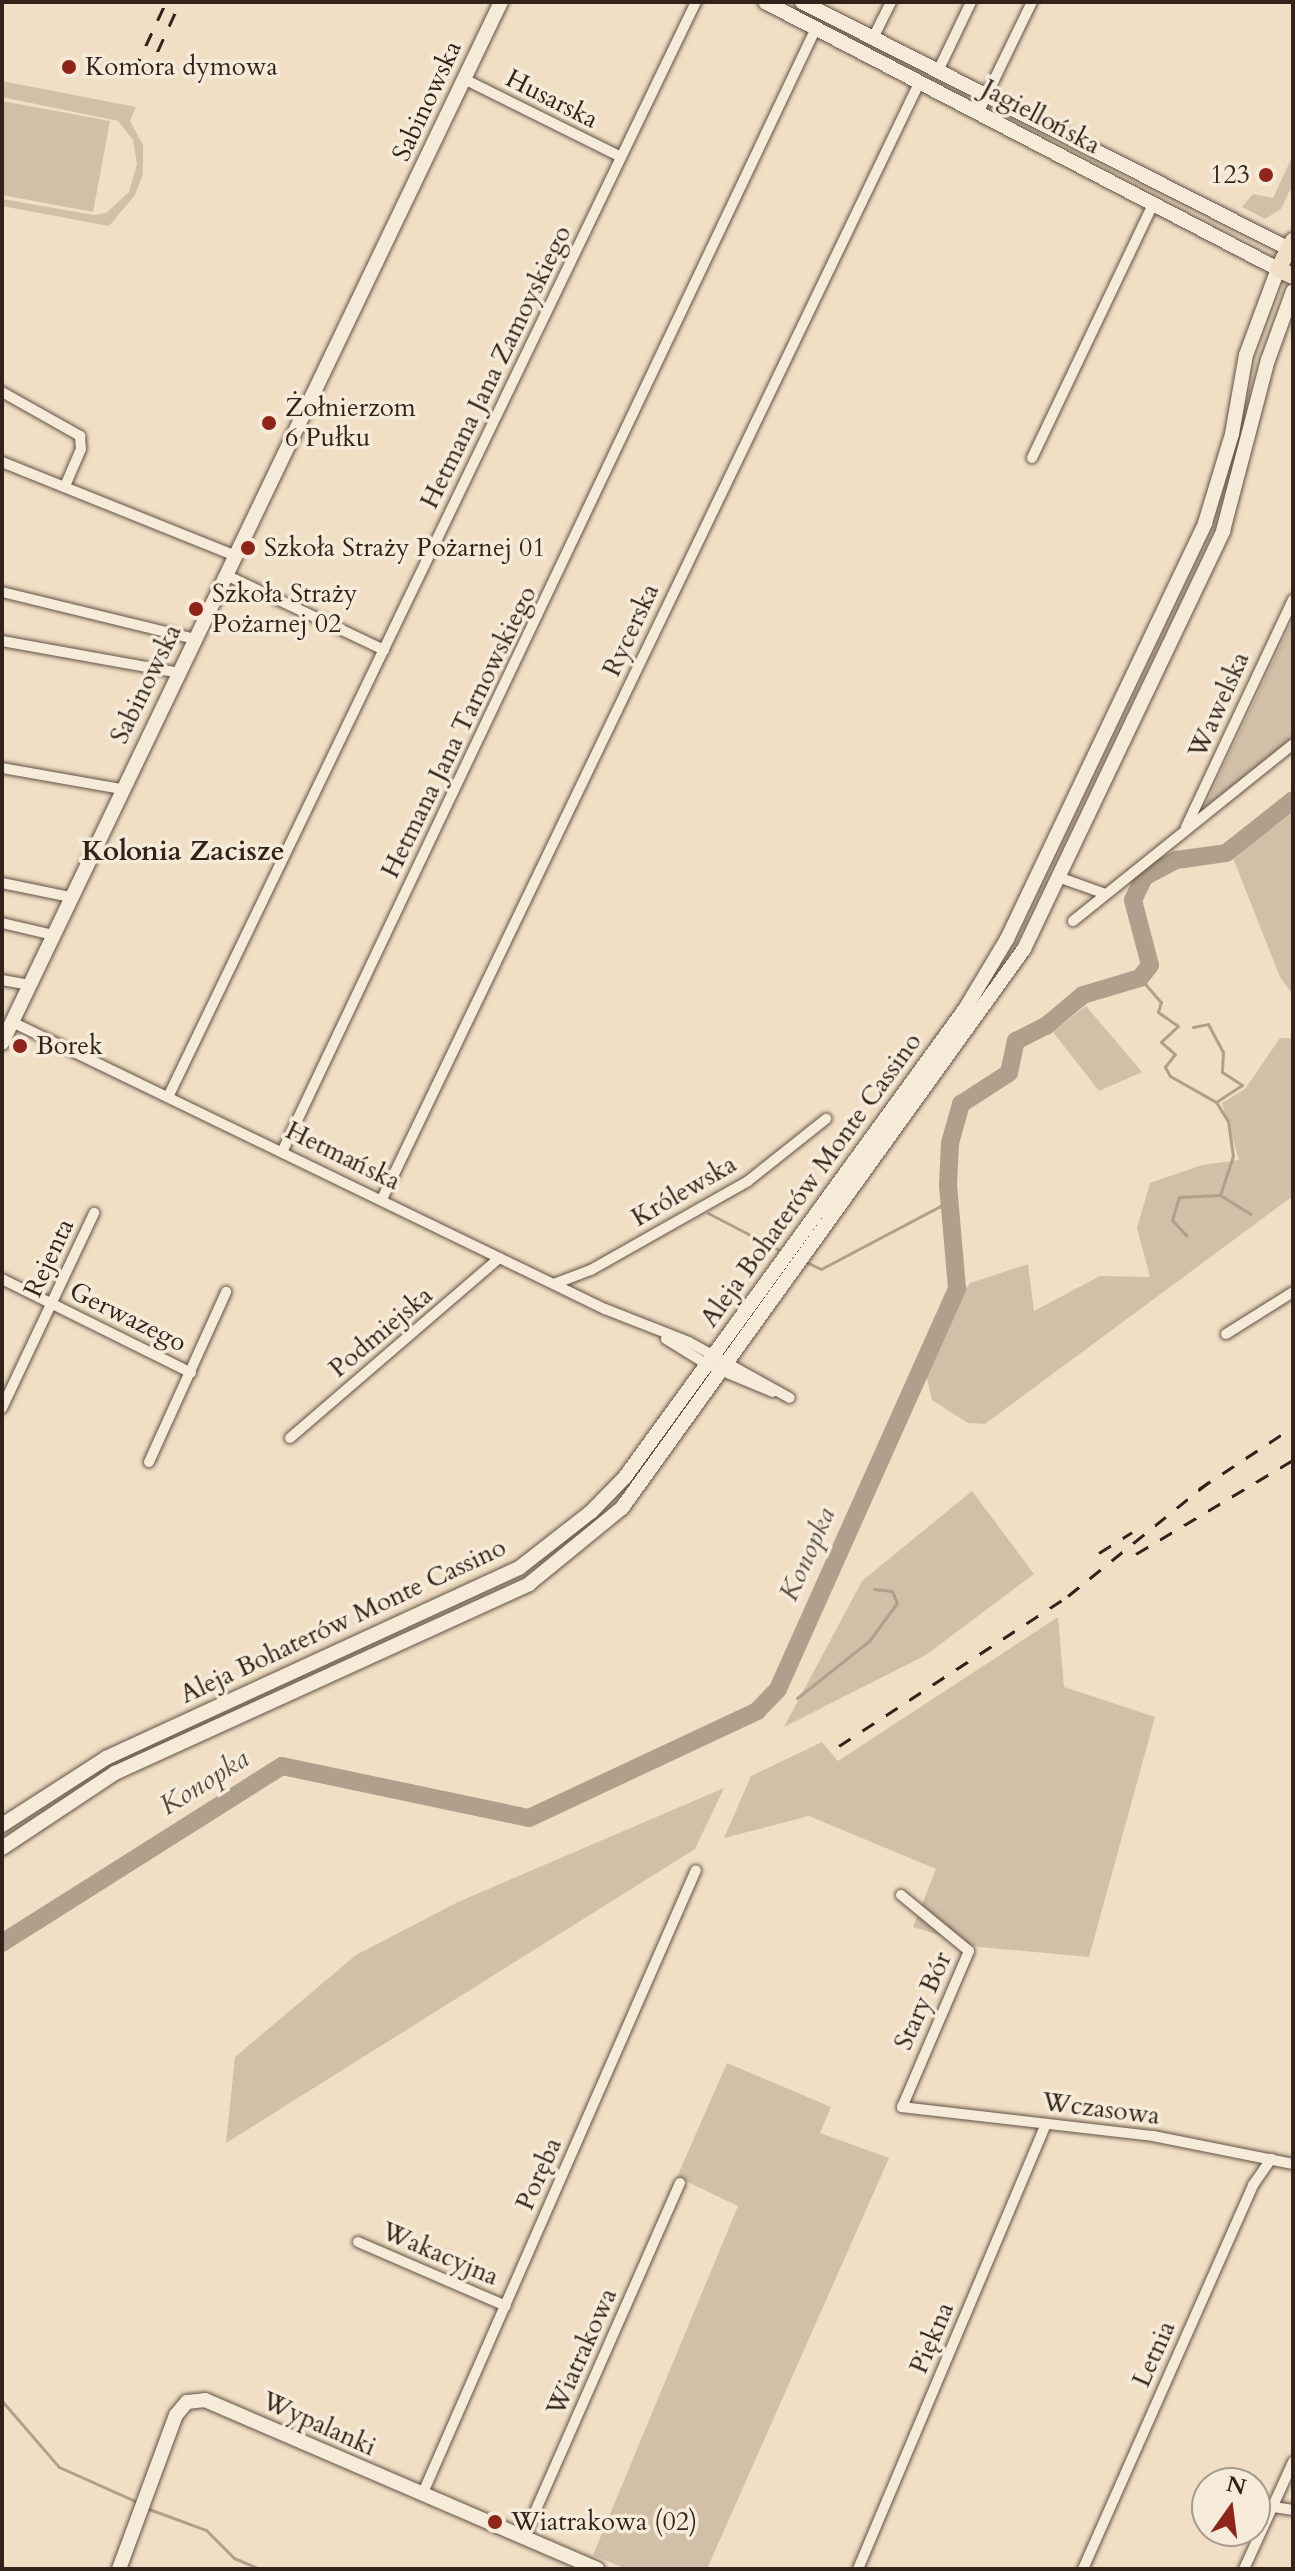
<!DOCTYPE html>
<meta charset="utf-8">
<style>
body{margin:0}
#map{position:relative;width:1295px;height:2571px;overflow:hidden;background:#f1dfc5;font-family:Cardo,serif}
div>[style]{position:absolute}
.green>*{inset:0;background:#d1bfa8}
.stream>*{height:3px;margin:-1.5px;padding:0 1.5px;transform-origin:1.5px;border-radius:1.5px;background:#b09f8b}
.river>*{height:18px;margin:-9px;padding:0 9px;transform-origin:9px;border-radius:9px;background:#b09f8b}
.roads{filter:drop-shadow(0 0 2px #625144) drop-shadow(0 0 2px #625144)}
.street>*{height:10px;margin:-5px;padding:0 5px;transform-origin:5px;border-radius:5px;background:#f6ead9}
.secondary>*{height:14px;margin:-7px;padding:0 7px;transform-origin:7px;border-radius:7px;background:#f6ead9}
.primary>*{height:16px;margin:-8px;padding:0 8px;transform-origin:8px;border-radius:8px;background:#f1dfc5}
.rail>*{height:3px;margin-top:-1.5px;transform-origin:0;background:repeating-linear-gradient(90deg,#322219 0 14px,transparent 0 28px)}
.dots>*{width:22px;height:22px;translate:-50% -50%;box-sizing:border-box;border:4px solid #f6ead9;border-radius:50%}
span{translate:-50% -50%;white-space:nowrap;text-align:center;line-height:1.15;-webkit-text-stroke:7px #f6ead9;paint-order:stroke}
.poi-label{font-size:26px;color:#322219}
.left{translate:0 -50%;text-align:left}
.right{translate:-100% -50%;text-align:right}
.street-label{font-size:26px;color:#322219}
.neighbourhood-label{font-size:28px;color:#322219;font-weight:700}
.water-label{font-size:28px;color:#5e4e41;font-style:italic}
.frame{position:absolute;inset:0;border:4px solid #322219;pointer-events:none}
.north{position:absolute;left:1191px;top:2467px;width:80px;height:80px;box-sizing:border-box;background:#f6ead9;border:2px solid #a89a8c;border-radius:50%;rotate:14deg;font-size:22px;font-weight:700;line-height:32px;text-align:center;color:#322219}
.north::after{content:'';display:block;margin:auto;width:28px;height:36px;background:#8f2418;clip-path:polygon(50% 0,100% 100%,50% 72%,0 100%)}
</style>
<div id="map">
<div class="green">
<div style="clip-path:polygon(2px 81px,136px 107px,130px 121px,143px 145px,143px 174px,135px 195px,109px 226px,2px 206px,2px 199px,94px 215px,106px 213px,129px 192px,137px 164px,133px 140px,118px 121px,2px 97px)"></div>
<div style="clip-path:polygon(2px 101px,110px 121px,93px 212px,2px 195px)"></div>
<div style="clip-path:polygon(1293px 155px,1293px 184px,1281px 209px,1265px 219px,1242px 207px,1253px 194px,1273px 198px)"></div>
<div style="clip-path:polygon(1293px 619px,1293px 740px,1204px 808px)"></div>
<div style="clip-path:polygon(1293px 812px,1293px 995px,1280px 977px,1233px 858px)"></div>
<div style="clip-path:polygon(1086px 1006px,1142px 1072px,1099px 1091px,1053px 1032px)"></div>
<div style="clip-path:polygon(1280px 1038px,1293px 1038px,1293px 1196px,985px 1424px,968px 1423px,932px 1400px,921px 1354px,970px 1283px,1028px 1264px,1034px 1311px,1100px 1276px,1150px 1277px,1137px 1228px,1150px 1183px,1202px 1165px,1239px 1160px,1222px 1103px,1245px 1089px)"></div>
<div style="clip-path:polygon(972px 1491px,1034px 1574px,926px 1655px,784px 1727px,862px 1581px)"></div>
<div style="clip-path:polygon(1058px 1617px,1064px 1687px,1155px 1717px,1089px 1957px,979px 1947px,913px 1927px,936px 1869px,809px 1816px,724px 1838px,751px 1776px,822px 1742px,838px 1761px)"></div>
<div style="clip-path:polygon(724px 1788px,695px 1849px,226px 2143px,235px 2057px,356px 1955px,458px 1902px)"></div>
<div style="clip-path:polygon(727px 2063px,831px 2107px,820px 2133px,889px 2158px,707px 2569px,626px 2569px,593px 2555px,738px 2206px,677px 2177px)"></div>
</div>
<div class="stream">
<div style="left:1140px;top:978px;width:32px;rotate:49deg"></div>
<div style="left:1161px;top:1002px;width:10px;rotate:107deg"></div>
<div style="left:1158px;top:1012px;width:24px;rotate:35deg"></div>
<div style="left:1178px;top:1026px;width:23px;rotate:137deg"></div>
<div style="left:1161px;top:1042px;width:18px;rotate:41deg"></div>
<div style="left:1175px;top:1054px;width:16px;rotate:128deg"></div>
<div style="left:1165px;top:1067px;width:10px;rotate:61deg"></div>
<div style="left:1170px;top:1076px;width:53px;rotate:29.5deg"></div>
<div style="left:1216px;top:1102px;width:22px;rotate:58deg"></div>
<div style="left:1228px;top:1121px;width:35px;rotate:82deg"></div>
<div style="left:1233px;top:1156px;width:41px;rotate:108.4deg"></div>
<div style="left:1220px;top:1195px;width:41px;rotate:177.2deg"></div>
<div style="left:1179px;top:1197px;width:24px;rotate:107deg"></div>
<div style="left:1172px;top:1220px;width:21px;rotate:47deg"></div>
<div style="left:1193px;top:1027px;width:15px;rotate:-11deg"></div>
<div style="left:1208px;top:1024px;width:32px;rotate:62deg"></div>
<div style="left:1223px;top:1052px;width:20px;rotate:93deg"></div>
<div style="left:1222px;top:1072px;width:24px;rotate:33deg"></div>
<div style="left:1242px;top:1085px;width:31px;rotate:147deg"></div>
<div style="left:1220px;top:1195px;width:36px;rotate:32deg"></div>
<div style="left:708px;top:1213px;width:85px;rotate:27.5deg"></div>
<div style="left:804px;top:1261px;width:19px;rotate:25deg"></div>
<div style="left:821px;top:1269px;width:146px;rotate:-27.8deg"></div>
<div style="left:797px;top:1698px;width:92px;rotate:-38.4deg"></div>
<div style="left:869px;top:1641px;width:47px;rotate:-53.6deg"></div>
<div style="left:897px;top:1603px;width:13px;rotate:-113deg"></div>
<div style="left:892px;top:1591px;width:18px;rotate:-174deg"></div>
<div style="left:2px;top:2401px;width:87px;rotate:49.2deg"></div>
<div style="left:59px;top:2467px;width:83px;rotate:24.1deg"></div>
<div style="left:149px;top:2509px;width:61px;rotate:20.2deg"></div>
<div style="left:206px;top:2530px;width:40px;rotate:45deg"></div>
<div style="left:234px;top:2558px;width:28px;rotate:23deg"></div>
</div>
<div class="river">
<div style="left:2px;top:1943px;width:331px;rotate:-32.3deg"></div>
<div style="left:282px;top:1766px;width:252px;rotate:11.9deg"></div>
<div style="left:529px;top:1818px;width:252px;rotate:-25.1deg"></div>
<div style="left:757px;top:1711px;width:30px;rotate:-46deg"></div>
<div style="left:778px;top:1689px;width:439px;rotate:-65.9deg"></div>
<div style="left:957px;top:1288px;width:103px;rotate:-95deg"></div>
<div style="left:948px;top:1185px;width:42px;rotate:-87.3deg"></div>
<div style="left:950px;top:1143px;width:41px;rotate:-74.2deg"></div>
<div style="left:961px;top:1104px;width:57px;rotate:-32.9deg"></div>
<div style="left:1009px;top:1073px;width:33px;rotate:-78deg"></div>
<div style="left:1016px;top:1041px;width:34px;rotate:-27deg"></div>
<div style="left:1046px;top:1026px;width:48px;rotate:-40deg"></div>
<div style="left:1083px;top:995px;width:59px;rotate:-16.6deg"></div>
<div style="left:1140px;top:978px;width:16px;rotate:-52deg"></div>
<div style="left:1150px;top:965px;width:67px;rotate:-104.7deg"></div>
<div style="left:1133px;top:900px;width:25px;rotate:-64deg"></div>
<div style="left:1144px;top:877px;width:36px;rotate:-28deg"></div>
<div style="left:1176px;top:860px;width:50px;rotate:-8deg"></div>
<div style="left:1226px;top:853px;width:85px;rotate:-38.3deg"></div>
</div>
<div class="roads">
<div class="street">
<div style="left:873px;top:38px;width:40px;rotate:-63.4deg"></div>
<div style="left:938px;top:71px;width:76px;rotate:-64.4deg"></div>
<div style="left:464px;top:79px;width:175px;rotate:26.4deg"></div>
<div style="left:979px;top:111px;width:121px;rotate:-64.1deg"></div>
<div style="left:2px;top:392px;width:90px;rotate:29.4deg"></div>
<div style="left:80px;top:436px;width:13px;rotate:86deg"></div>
<div style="left:81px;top:449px;width:40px;rotate:113.4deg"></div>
<div style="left:1032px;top:458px;width:281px;rotate:-64.5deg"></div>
<div style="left:2px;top:462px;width:252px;rotate:21.9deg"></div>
<div style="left:226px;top:575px;width:175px;rotate:25.4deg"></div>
<div style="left:2px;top:592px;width:199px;rotate:13.7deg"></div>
<div style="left:2px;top:641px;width:180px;rotate:10.2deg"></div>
<div style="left:2px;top:768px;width:121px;rotate:10deg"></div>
<div style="left:1186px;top:827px;width:251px;rotate:-64.8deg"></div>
<div style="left:1058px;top:877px;width:48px;rotate:19.6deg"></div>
<div style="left:2px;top:883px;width:69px;rotate:11.6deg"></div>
<div style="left:1073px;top:921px;width:282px;rotate:-38.8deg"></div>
<div style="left:2px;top:923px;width:52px;rotate:13.2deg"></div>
<div style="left:2px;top:980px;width:28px;rotate:10deg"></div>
<div style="left:12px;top:1022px;width:659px;rotate:25.83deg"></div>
<div style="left:605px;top:1309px;width:90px;rotate:21.4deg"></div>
<div style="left:689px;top:1342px;width:115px;rotate:29deg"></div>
<div style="left:168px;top:1097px;width:1216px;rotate:-64.26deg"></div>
<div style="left:283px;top:1150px;width:1242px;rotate:-64.59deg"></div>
<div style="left:382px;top:1199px;width:1241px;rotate:-64.3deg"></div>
<div style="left:2px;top:1279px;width:211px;rotate:26.4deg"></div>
<div style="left:554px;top:1284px;width:40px;rotate:-21deg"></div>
<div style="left:591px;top:1270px;width:180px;rotate:-29.5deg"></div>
<div style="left:748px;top:1181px;width:100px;rotate:-38.5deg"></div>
<div style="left:1226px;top:1334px;width:79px;rotate:-32.1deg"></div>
<div style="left:666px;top:1339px;width:49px;rotate:31.8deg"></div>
<div style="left:708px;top:1365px;width:70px;rotate:22.6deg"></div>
<div style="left:2px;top:1408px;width:216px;rotate:-64.7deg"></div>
<div style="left:290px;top:1438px;width:276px;rotate:-40.7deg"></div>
<div style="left:149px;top:1462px;width:187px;rotate:-65.6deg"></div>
<div style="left:901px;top:1895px;width:88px;rotate:39.5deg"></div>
<div style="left:969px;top:1951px;width:170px;rotate:113.2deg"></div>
<div style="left:902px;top:2107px;width:253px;rotate:6.6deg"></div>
<div style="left:1153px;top:2136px;width:143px;rotate:11.3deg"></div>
<div style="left:358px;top:2242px;width:161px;rotate:23.4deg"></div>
<div style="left:422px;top:2495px;width:682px;rotate:-66.33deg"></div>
<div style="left:1274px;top:2507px;width:19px;rotate:9deg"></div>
<div style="left:523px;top:2539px;width:389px;rotate:-66.2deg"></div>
<div style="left:858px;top:2569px;width:483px;rotate:-67.1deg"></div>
<div style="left:1083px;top:2569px;width:420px;rotate:-66.1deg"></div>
<div style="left:1253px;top:2185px;width:32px;rotate:-55deg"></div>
<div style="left:1244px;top:2569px;width:118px;rotate:-65.4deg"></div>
</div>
<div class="secondary">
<div style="left:802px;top:2px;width:546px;rotate:26.89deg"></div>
<div style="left:2px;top:1043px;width:1154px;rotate:-64.39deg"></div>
<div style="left:2px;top:1825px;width:124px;rotate:-32.8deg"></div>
<div style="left:106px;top:1758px;width:455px;rotate:-24.7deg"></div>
<div style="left:519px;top:1568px;width:91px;rotate:-37.9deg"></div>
<div style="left:591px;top:1512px;width:49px;rotate:-45.8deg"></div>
<div style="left:625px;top:1477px;width:578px;rotate:-54deg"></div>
<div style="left:965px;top:1009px;width:82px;rotate:-59deg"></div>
<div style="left:1007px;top:939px;width:461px;rotate:-64.5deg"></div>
<div style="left:1205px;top:523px;width:93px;rotate:-73.1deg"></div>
<div style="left:1232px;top:434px;width:80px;rotate:-80deg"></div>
<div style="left:1246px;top:355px;width:92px;rotate:-69.6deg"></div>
<div style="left:1278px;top:269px;width:578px;rotate:-152.5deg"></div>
<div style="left:2px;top:1848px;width:136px;rotate:-33.6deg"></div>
<div style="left:115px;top:1773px;width:455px;rotate:-24.5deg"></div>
<div style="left:529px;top:1584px;width:120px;rotate:-39.3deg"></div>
<div style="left:622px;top:1508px;width:689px;rotate:-54.28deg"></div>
<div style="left:1024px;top:949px;width:463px;rotate:-64.5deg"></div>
<div style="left:1223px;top:531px;width:177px;rotate:-75.3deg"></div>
<div style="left:1268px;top:360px;width:73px;rotate:-70.1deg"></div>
<div style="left:119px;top:2569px;width:164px;rotate:-69.7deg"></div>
<div style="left:176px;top:2415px;width:17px;rotate:-50deg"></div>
<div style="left:187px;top:2402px;width:18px;rotate:-6deg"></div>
<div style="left:205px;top:2400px;width:427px;rotate:23.3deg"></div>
</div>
<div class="primary">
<div style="left:1293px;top:241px;width:32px;rotate:118deg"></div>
<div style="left:1278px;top:269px;width:17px;rotate:25deg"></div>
</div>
</div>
<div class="rail">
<div style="left:134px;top:71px;width:76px;rotate:-65.1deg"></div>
<div style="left:146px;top:77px;width:82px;rotate:-65.6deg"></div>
<div style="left:1199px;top:1489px;width:113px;rotate:-33.4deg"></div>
<div style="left:1099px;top:1553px;width:39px;rotate:-32deg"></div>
<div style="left:1136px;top:1554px;width:183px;rotate:-30.9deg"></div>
<div style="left:839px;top:1746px;width:274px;rotate:-33.2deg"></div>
<div style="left:1068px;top:1596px;width:181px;rotate:-39deg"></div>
</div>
<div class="dots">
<div style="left:69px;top:67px;background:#8f2418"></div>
<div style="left:1266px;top:175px;background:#8f2418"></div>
<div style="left:269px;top:423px;background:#8f2418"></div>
<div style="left:248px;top:548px;background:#8f2418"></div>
<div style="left:196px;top:609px;background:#8f2418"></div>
<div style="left:20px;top:1046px;background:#8f2418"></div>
<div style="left:495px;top:2522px;background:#8f2418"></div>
</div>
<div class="poi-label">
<span class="left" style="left:85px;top:67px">Komora dymowa</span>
<span class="right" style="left:1250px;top:175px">123</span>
<span class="left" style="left:285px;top:423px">Żołnierzom<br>6 Pułku</span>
<span class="left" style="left:264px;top:548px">Szkoła Straży Pożarnej 01</span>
<span class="left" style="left:212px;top:609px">Szkoła Straży<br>Pożarnej 02</span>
<span class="left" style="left:36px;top:1046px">Borek</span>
<span class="left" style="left:511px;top:2522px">Wiatrakowa (02)</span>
</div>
<div class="street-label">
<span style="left:552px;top:99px;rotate:27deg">Husarska</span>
<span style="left:427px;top:101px;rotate:-65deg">Sabinowska</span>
<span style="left:1041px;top:117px;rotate:28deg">Jagiellońska</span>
<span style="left:496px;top:367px;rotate:-64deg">Hetmana Jana Zamoyskiego</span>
<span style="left:631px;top:630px;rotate:-65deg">Rycerska</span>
<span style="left:146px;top:684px;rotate:-64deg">Sabinowska</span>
<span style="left:1219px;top:705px;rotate:-66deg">Wawelska</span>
<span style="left:459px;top:732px;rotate:-64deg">Hetmana Jana Tarnowskiego</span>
<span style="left:343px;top:1156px;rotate:26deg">Hetmańska</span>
<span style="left:811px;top:1180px;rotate:-54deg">Aleja Bohaterów Monte Cassino</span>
<span style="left:684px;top:1191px;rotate:-30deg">Królewska</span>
<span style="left:49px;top:1258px;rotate:-65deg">Rejenta</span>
<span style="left:128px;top:1317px;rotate:26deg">Gerwazego</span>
<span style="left:381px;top:1332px;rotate:-40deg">Podmiejska</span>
<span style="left:343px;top:1621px;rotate:-25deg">Aleja Bohaterów Monte Cassino</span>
<span style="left:923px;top:2001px;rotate:-66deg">Stary Bór</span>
<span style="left:1101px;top:2109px;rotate:7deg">Wczasowa</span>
<span style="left:539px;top:2174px;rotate:-66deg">Poręba</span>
<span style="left:440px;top:2254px;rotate:23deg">Wakacyjna</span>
<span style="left:932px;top:2338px;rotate:-67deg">Piękna</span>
<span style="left:582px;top:2352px;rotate:-66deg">Wiatrakowa</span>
<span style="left:1154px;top:2354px;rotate:-66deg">Letnia</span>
<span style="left:319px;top:2424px;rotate:24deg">Wypalanki</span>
</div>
<div class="neighbourhood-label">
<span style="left:183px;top:851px">Kolonia Zacisze</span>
</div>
<div class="water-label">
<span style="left:807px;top:1554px;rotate:-66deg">Konopka</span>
<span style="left:204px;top:1782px;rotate:-32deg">Konopka</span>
</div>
<div class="frame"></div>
<div class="north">N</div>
</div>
